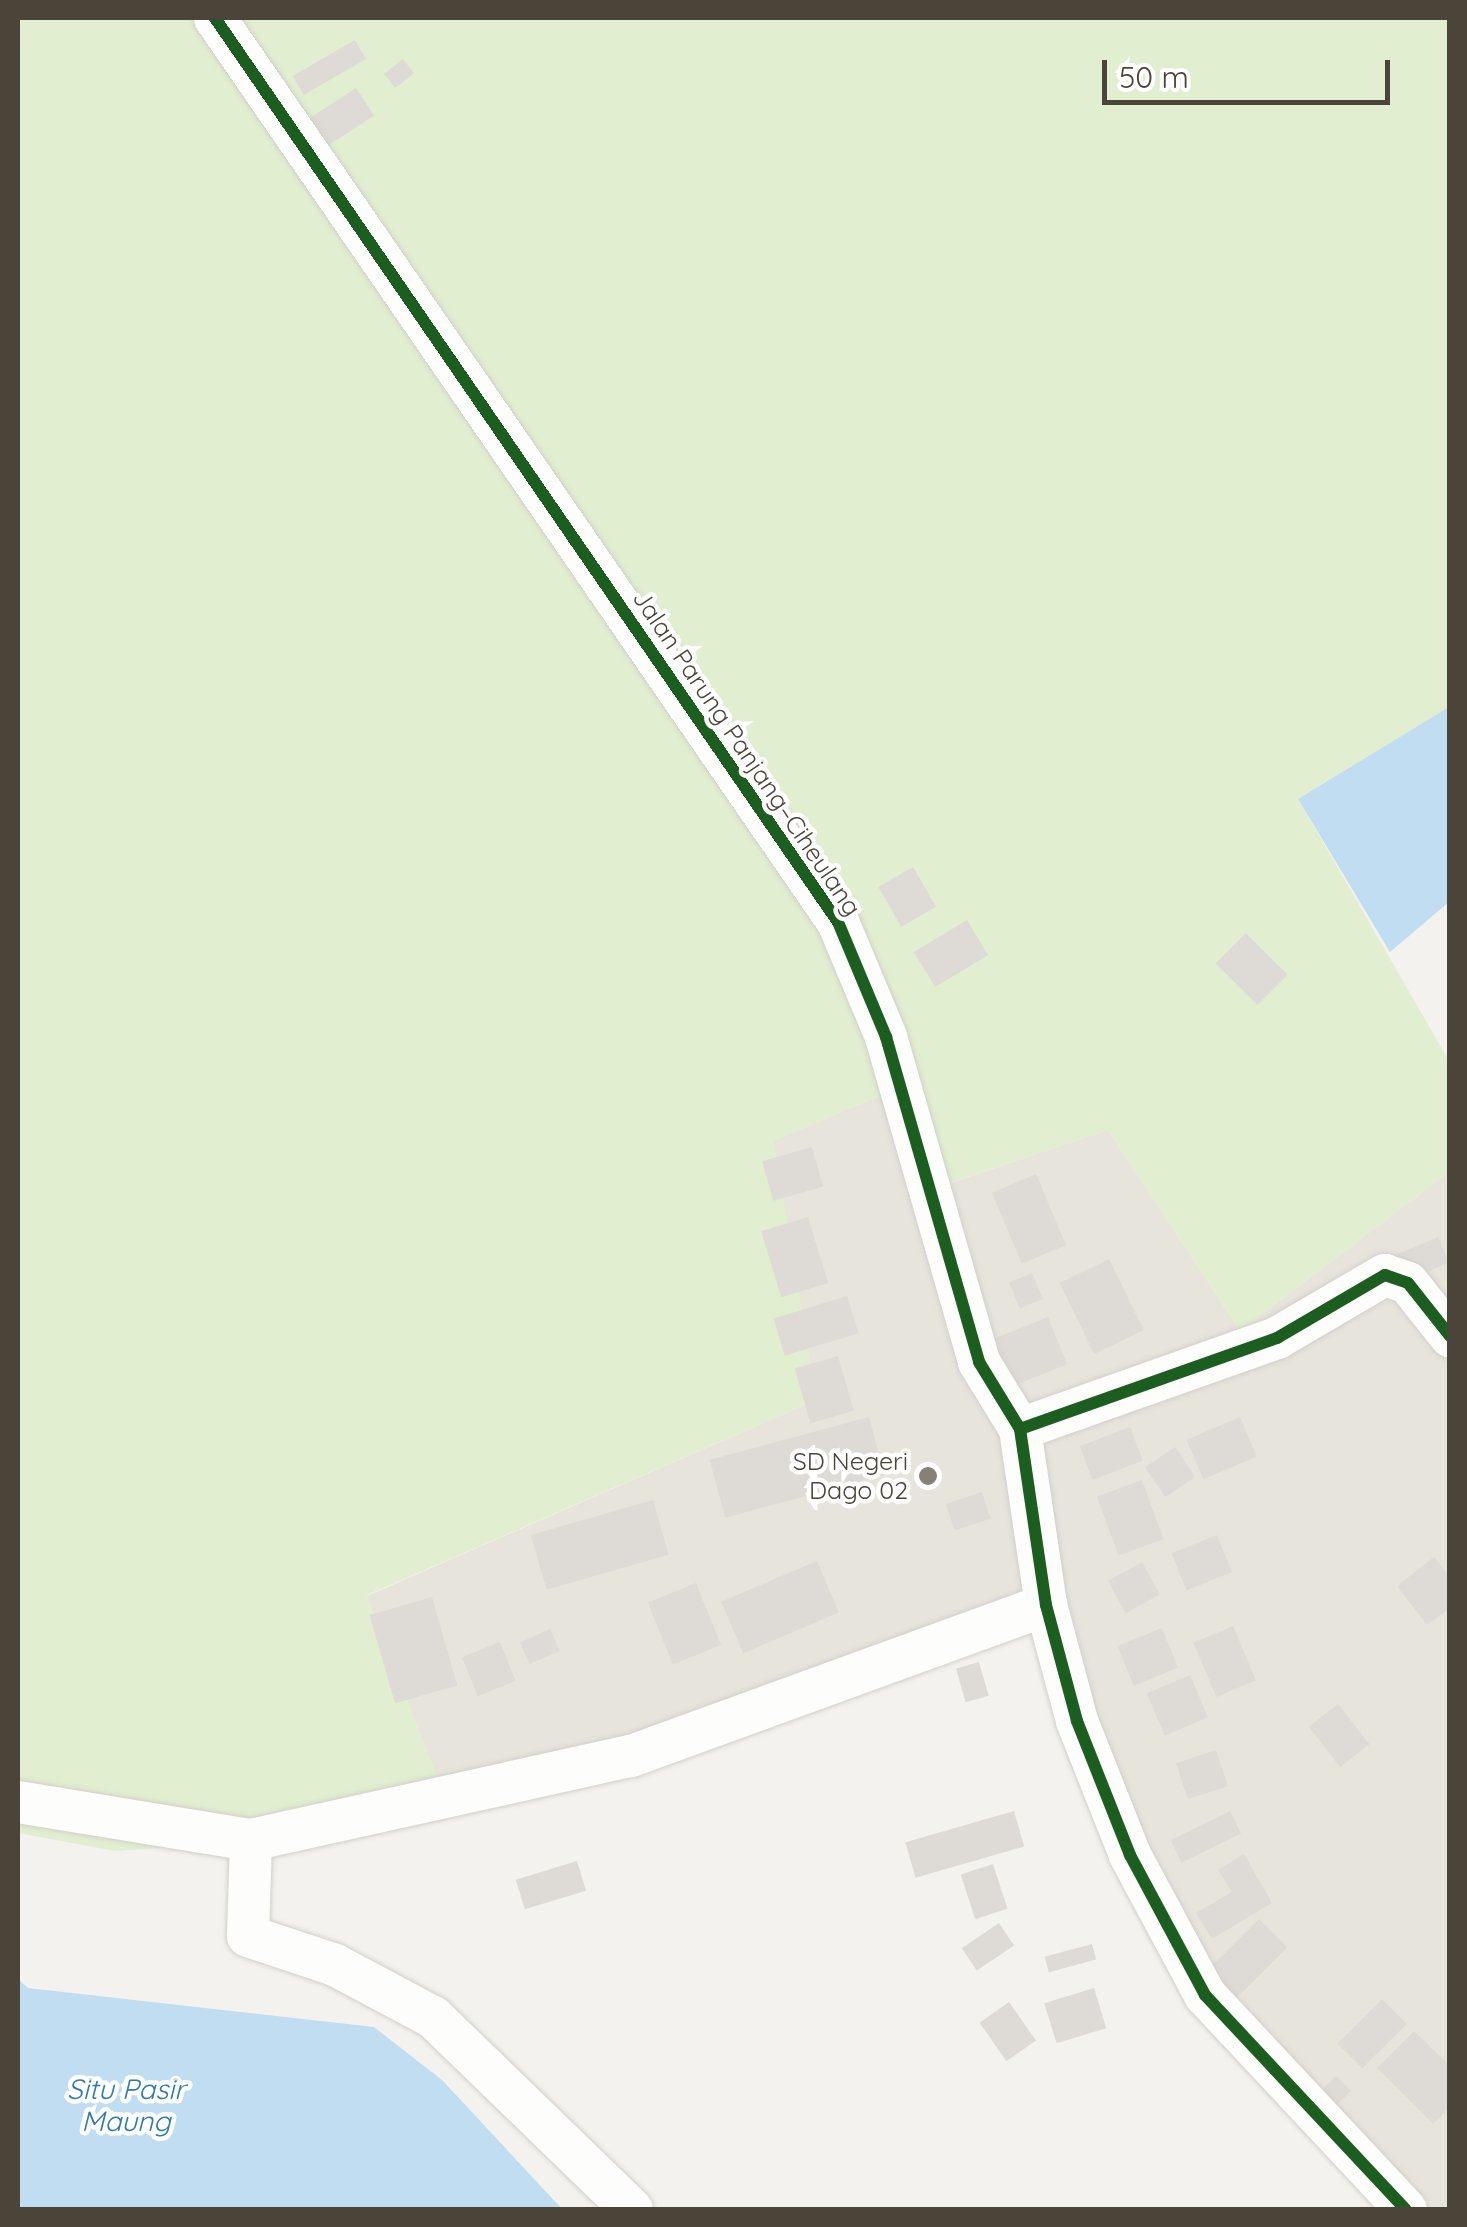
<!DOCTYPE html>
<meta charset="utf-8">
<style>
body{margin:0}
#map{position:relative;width:1467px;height:2227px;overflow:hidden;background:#f4f2ee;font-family:Quicksand,sans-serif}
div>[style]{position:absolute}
.residential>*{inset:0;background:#e7e4dc}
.green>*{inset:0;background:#e1eecf}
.water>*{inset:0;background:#c0ddf1}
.building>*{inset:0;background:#dedbd6;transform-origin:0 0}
.roads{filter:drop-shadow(0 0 2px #d2d0cb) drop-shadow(0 0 2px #d2d0cb)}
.minor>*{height:42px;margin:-21px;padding:0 21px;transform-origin:21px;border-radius:21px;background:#fdfdfc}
.cycleway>*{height:12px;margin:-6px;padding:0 6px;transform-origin:6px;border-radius:6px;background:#1b5e20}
.dots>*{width:28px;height:28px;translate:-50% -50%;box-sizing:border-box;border:5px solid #fff;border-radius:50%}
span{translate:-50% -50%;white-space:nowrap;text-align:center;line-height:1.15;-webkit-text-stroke:9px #fff;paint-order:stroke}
.street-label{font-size:25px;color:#4b4439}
.poi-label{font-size:25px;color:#4b4439}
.right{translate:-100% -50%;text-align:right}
.water-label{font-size:28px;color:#2e7ab2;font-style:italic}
.frame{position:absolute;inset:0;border:20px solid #4b4439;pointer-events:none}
.scale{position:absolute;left:1102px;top:60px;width:288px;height:45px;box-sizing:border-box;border:5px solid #4b4439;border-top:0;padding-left:12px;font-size:30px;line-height:35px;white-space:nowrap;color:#4b4439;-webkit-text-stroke:8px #fff;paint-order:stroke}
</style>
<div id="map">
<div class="residential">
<div style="clip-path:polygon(895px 1089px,935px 1188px,1108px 1130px,1240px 1331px,1449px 1172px,1449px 2209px,1422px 2209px,1257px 2067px,1112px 1806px,1040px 1605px,449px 1809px,367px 1596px,816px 1400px,773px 1141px)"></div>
</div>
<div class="green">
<div style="clip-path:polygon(18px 18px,1449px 18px,1449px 707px,1298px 799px,1449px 1061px,1449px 1172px,1240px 1331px,1108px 1130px,934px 1188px,894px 1089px,774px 1141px,816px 1400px,367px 1595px,449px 1809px,377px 1834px,115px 1851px,18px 1833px)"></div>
</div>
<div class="water">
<div style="clip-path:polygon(1449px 707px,1449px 902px,1390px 952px,1298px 799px)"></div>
<div style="clip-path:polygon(18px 1979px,28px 1988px,374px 2027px,442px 2080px,562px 2209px,18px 2209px)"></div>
</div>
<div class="building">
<div style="left:355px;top:40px;width:22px;height:72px;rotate:60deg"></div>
<div style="left:403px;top:59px;width:18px;height:24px;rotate:52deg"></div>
<div style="left:356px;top:88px;width:33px;height:59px;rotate:57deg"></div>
<div style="left:913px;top:867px;width:46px;height:40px;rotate:60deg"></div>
<div style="left:967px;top:920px;width:41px;height:62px;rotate:59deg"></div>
<div style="left:1246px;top:933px;width:59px;height:43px;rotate:45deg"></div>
<div style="left:812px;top:1147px;width:41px;height:52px;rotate:74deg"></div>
<div style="left:1036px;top:1174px;width:77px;height:48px;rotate:67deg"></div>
<div style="left:808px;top:1217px;width:69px;height:49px;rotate:73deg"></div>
<div style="left:1438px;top:1237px;width:28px;height:49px;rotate:67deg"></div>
<div style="left:1109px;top:1259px;width:79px;height:55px;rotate:64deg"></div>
<div style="left:1032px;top:1273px;width:28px;height:25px;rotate:67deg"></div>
<div style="left:847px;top:1296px;width:39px;height:77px;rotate:73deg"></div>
<div style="left:1048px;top:1317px;width:51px;height:64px;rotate:68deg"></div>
<div style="left:838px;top:1356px;width:57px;height:45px;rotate:74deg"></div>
<div style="left:869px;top:1417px;width:60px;height:165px;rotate:75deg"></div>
<div style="left:1240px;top:1417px;width:43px;height:58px;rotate:67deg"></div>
<div style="left:1130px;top:1427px;width:36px;height:54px;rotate:69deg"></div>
<div style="left:1175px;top:1447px;width:36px;height:36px;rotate:56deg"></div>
<div style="left:1142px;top:1480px;width:63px;height:48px;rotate:70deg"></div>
<div style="left:982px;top:1492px;width:28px;height:38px;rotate:72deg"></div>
<div style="left:653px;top:1500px;width:57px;height:127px;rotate:74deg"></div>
<div style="left:1217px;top:1535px;width:40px;height:49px;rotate:68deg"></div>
<div style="clip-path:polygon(1434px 1557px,1450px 1577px,1450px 1608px,1427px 1625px,1397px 1586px)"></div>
<div style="left:817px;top:1561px;width:56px;height:104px;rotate:67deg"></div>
<div style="left:1142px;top:1562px;width:37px;height:39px;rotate:61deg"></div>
<div style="left:696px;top:1583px;width:67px;height:52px;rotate:68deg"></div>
<div style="left:432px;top:1597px;width:92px;height:65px;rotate:74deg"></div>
<div style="left:1233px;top:1626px;width:59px;height:43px;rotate:67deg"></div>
<div style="left:1162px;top:1628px;width:43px;height:48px;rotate:68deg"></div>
<div style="left:550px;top:1629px;width:24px;height:33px;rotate:66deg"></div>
<div style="left:500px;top:1642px;width:42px;height:41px;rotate:68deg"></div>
<div style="left:979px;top:1662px;width:35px;height:24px;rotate:74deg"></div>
<div style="left:1190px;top:1675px;width:46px;height:47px;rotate:67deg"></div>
<div style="left:1338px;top:1704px;width:51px;height:37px;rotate:52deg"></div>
<div style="left:1216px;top:1750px;width:38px;height:42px;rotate:72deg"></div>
<div style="left:1014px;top:1811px;width:37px;height:113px;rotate:74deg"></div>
<div style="left:1230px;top:1811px;width:25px;height:66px;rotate:64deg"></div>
<div style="clip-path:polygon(1244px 1854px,1272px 1903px,1212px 1939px,1196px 1913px,1232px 1892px,1218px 1870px)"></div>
<div style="left:577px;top:1861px;width:31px;height:64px;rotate:73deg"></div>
<div style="left:993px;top:1864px;width:47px;height:34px;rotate:72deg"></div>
<div style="left:1259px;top:1919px;width:40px;height:71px;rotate:45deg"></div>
<div style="left:999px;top:1923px;width:27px;height:45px;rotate:56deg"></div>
<div style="left:1092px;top:1944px;width:16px;height:49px;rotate:75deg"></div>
<div style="left:1094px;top:1988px;width:42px;height:52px;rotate:73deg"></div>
<div style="left:1382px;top:1999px;width:35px;height:63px;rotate:45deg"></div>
<div style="left:1009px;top:2002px;width:47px;height:36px;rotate:55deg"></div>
<div style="clip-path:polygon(1414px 2031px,1450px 2066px,1450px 2107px,1433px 2124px,1377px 2068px)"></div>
<div style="left:1336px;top:2076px;width:21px;height:41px;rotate:45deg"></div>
</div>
<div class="roads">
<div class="minor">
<div style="left:215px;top:18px;width:1098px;rotate:55.43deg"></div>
<div style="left:838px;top:922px;width:125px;rotate:67.3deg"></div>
<div style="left:886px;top:1037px;width:338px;rotate:74deg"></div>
<div style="left:979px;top:1362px;width:79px;rotate:58.5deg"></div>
<div style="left:1020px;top:1429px;width:178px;rotate:81.6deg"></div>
<div style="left:1046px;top:1605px;width:120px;rotate:75deg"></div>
<div style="left:1077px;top:1721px;width:144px;rotate:68.4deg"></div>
<div style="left:1130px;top:1855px;width:159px;rotate:61.8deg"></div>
<div style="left:1205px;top:1995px;width:294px;rotate:46.9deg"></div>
<div style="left:1020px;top:1429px;width:273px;rotate:-19.5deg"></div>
<div style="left:1277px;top:1338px;width:125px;rotate:-30.3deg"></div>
<div style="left:1385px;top:1275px;width:24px;rotate:19deg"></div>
<div style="left:1408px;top:1283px;width:68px;rotate:51.6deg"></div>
<div style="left:18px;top:1802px;width:236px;rotate:9.3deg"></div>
<div style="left:251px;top:1840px;width:389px;rotate:-12.5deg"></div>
<div style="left:631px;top:1756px;width:442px;rotate:-20deg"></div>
<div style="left:251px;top:1840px;width:96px;rotate:91.8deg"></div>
<div style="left:248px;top:1936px;width:92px;rotate:18.4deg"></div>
<div style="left:335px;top:1965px;width:111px;rotate:28deg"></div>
<div style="left:433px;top:2017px;width:277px;rotate:44.1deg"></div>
</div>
</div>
<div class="cycleway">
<div style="left:215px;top:18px;width:1098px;rotate:55.43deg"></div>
<div style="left:838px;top:922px;width:125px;rotate:67.3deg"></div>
<div style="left:886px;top:1037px;width:338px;rotate:74deg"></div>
<div style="left:979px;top:1362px;width:79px;rotate:58.5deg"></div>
<div style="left:1020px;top:1429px;width:178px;rotate:81.6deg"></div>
<div style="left:1046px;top:1605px;width:120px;rotate:75deg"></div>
<div style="left:1077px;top:1721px;width:144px;rotate:68.4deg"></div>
<div style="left:1130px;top:1855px;width:159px;rotate:61.8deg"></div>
<div style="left:1205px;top:1995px;width:294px;rotate:46.9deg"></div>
<div style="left:1020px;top:1429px;width:273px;rotate:-19.5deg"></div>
<div style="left:1277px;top:1338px;width:125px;rotate:-30.3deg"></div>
<div style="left:1385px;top:1275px;width:24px;rotate:19deg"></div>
<div style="left:1408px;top:1283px;width:68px;rotate:51.6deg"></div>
</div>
<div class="dots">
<div style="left:928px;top:1476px;background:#868178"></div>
</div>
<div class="street-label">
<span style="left:747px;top:753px;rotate:56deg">Jalan Parung Panjang–Ciheulang</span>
</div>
<div class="poi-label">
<span class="right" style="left:908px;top:1476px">SD Negeri<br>Dago 02</span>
</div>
<div class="water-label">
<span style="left:126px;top:2105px">Situ Pasir<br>Maung</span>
</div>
<div class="frame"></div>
<div class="scale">50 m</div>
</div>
